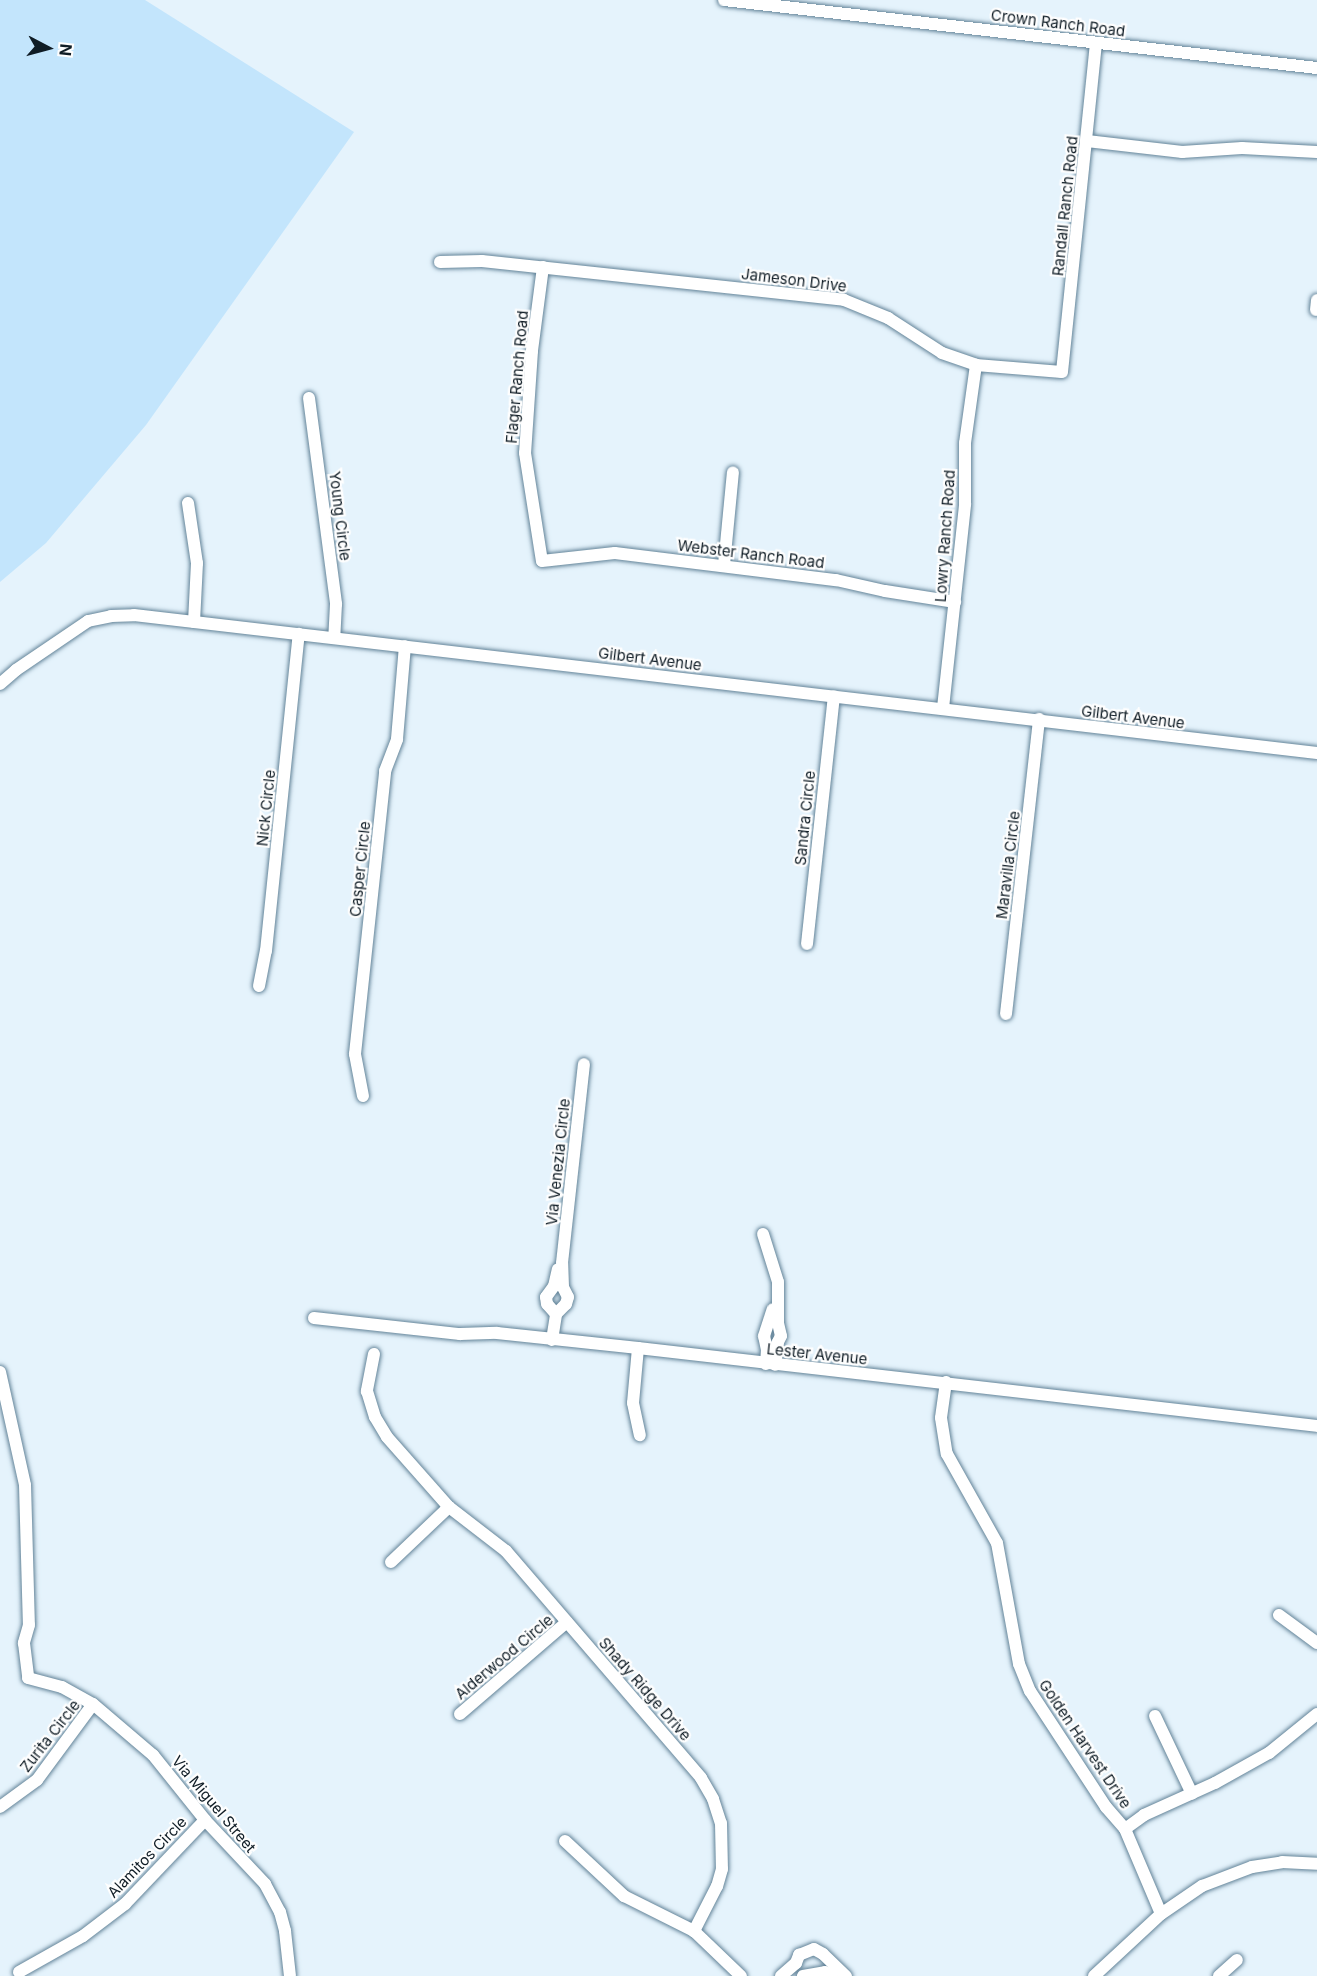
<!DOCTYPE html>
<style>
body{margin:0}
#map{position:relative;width:1317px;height:1976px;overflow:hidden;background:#e5f3fc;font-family:Inter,sans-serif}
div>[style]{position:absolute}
.green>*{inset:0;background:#c3e5fc}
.roads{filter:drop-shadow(0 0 2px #628398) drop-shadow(0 0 2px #628398)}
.minor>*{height:12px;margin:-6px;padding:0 6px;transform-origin:6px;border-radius:6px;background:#fff}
span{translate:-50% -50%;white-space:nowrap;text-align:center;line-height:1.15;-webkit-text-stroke:4.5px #fefefe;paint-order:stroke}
.street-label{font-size:15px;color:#0f1c25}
.north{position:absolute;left:18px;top:18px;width:60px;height:60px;-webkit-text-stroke:4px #fefefe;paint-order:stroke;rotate:96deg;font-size:16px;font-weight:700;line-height:24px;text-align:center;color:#0f1c25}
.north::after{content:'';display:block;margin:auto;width:21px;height:27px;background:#0f1c25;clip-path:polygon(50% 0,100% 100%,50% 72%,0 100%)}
</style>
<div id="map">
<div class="green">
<div style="clip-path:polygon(0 0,145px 0,354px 132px,146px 425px,46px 543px,0 582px)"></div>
</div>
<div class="roads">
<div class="minor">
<div style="left:724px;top:0;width:597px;rotate:6.54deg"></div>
<div style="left:1087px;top:141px;width:96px;rotate:6.6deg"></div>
<div style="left:1182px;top:152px;width:60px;rotate:-3.8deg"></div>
<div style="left:1242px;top:148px;width:75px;rotate:3.1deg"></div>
<div style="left:440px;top:262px;width:42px;rotate:-1.4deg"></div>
<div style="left:482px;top:261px;width:364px;rotate:6.1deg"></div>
<div style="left:844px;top:300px;width:48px;rotate:22.2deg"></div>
<div style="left:888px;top:318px;width:64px;rotate:32.9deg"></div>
<div style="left:942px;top:353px;width:36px;rotate:19deg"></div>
<div style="left:976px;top:365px;width:86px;rotate:4.7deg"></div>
<div style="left:1062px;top:372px;width:331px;rotate:-84.1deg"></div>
<div style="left:543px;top:267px;width:85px;rotate:97.5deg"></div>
<div style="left:532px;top:351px;width:102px;rotate:93.9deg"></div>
<div style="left:525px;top:453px;width:109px;rotate:81.1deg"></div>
<div style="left:542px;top:561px;width:73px;rotate:-6.3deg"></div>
<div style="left:615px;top:553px;width:223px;rotate:7deg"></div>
<div style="left:836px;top:580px;width:50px;rotate:12.7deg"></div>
<div style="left:885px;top:591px;width:71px;rotate:8.9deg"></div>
<div style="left:1316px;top:310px;width:10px;rotate:-84deg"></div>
<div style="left:309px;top:398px;width:208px;rotate:82.5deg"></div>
<div style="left:336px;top:604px;width:34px;rotate:93deg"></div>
<div style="left:188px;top:503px;width:61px;rotate:81.5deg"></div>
<div style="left:197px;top:563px;width:59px;rotate:92.9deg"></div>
<div style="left:724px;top:565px;width:93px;rotate:-84.5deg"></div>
<div style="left:0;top:684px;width:21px;rotate:-41deg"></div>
<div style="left:16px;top:670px;width:87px;rotate:-34.2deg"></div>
<div style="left:88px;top:621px;width:24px;rotate:-12deg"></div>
<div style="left:111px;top:616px;width:23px;rotate:-2deg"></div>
<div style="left:134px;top:615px;width:1191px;rotate:6.65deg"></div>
<div style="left:943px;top:708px;width:205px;rotate:-83.8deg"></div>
<div style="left:965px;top:504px;width:61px;rotate:-90deg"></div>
<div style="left:965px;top:443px;width:79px;rotate:-82deg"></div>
<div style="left:807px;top:944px;width:249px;rotate:-83.8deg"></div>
<div style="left:259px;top:986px;width:36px;rotate:-79deg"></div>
<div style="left:266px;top:951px;width:319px;rotate:-84.1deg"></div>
<div style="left:1006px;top:1014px;width:297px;rotate:-83.6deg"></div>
<div style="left:363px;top:1096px;width:43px;rotate:-100.8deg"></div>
<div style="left:355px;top:1054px;width:285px;rotate:-83.9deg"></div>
<div style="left:385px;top:771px;width:34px;rotate:-69deg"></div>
<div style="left:397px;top:739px;width:93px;rotate:-85.1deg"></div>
<div style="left:763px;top:1234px;width:50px;rotate:72.6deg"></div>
<div style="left:778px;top:1282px;width:41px;rotate:90deg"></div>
<div style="left:778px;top:1323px;width:13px;rotate:77deg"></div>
<div style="left:781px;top:1336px;width:7px;rotate:117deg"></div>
<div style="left:778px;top:1342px;width:23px;rotate:97deg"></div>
<div style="left:556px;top:1314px;width:13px;rotate:-132deg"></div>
<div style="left:547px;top:1304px;width:7px;rotate:-98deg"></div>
<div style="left:546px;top:1297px;width:14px;rotate:-54deg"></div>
<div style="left:554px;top:1286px;width:17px;rotate:-77deg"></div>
<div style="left:314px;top:1318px;width:147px;rotate:6.3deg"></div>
<div style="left:460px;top:1334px;width:37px;rotate:-2deg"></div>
<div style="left:497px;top:1333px;width:142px;rotate:6.1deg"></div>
<div style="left:638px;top:1348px;width:683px;rotate:6.55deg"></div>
<div style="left:552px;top:1340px;width:26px;rotate:-81deg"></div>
<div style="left:556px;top:1314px;width:14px;rotate:-45deg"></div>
<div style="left:566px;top:1304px;width:7px;rotate:-74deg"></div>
<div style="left:568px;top:1297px;width:11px;rotate:-117deg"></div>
<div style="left:563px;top:1287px;width:24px;rotate:-92deg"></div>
<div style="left:562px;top:1263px;width:200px;rotate:-83.7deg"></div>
<div style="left:638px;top:1348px;width:55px;rotate:95.2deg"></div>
<div style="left:633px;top:1403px;width:33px;rotate:78deg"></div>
<div style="left:374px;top:1354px;width:38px;rotate:101deg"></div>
<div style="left:367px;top:1391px;width:27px;rotate:73deg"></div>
<div style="left:375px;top:1417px;width:23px;rotate:59deg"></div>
<div style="left:387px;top:1437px;width:94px;rotate:48.5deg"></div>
<div style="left:449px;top:1507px;width:72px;rotate:37.7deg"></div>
<div style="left:506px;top:1551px;width:299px;rotate:49.3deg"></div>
<div style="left:701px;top:1778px;width:24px;rotate:60deg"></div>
<div style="left:713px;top:1799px;width:25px;rotate:72deg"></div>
<div style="left:721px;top:1823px;width:46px;rotate:88.8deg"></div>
<div style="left:722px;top:1869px;width:18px;rotate:106deg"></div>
<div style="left:717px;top:1886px;width:51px;rotate:117.1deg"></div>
<div style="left:766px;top:1364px;width:14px;rotate:-86deg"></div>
<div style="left:767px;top:1350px;width:14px;rotate:-102deg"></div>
<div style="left:764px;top:1336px;width:28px;rotate:-72deg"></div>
<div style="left:0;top:1372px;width:116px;rotate:77.5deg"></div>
<div style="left:25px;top:1485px;width:140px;rotate:88.4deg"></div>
<div style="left:29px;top:1625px;width:19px;rotate:106deg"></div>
<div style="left:24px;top:1643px;width:35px;rotate:83deg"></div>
<div style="left:28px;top:1678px;width:35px;rotate:15deg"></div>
<div style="left:62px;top:1687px;width:35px;rotate:29deg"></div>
<div style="left:93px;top:1704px;width:79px;rotate:40.4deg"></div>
<div style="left:153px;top:1755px;width:83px;rotate:51.3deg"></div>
<div style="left:205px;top:1820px;width:88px;rotate:46.8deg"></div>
<div style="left:265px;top:1884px;width:32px;rotate:62deg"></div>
<div style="left:280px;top:1912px;width:20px;rotate:75deg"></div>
<div style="left:285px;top:1931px;width:45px;rotate:83.7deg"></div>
<div style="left:946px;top:1382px;width:36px;rotate:98deg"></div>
<div style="left:941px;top:1418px;width:36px;rotate:81deg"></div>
<div style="left:947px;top:1454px;width:102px;rotate:60.7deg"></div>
<div style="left:997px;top:1543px;width:123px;rotate:79.7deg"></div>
<div style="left:1019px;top:1664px;width:29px;rotate:68deg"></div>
<div style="left:1030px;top:1691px;width:139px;rotate:56.8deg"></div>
<div style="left:1106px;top:1807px;width:29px;rotate:49deg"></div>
<div style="left:1125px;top:1829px;width:92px;rotate:67deg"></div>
<div style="left:391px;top:1562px;width:80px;rotate:-43.5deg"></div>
<div style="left:1279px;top:1615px;width:47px;rotate:36.4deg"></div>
<div style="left:460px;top:1714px;width:141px;rotate:-40.7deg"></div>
<div style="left:1155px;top:1716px;width:86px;rotate:64.6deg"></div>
<div style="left:0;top:1807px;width:46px;rotate:-36.1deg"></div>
<div style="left:37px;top:1780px;width:94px;rotate:-53.6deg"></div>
<div style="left:1125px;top:1829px;width:24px;rotate:-36deg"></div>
<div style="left:1144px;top:1815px;width:78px;rotate:-24.3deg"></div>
<div style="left:1215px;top:1783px;width:62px;rotate:-29.1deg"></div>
<div style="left:1269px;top:1753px;width:62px;rotate:-39.1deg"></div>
<div style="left:565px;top:1841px;width:81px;rotate:43deg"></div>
<div style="left:624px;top:1896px;width:78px;rotate:26.6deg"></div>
<div style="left:694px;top:1931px;width:65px;rotate:43.8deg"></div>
<div style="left:19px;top:1972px;width:73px;rotate:-29.4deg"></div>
<div style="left:83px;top:1936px;width:53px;rotate:-37.3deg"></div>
<div style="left:125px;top:1904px;width:116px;rotate:-46.4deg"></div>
<div style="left:781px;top:1976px;width:20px;rotate:-41deg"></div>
<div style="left:796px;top:1963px;width:9px;rotate:-69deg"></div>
<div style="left:799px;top:1955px;width:16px;rotate:-22deg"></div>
<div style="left:814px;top:1949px;width:10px;rotate:29deg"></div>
<div style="left:823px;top:1954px;width:32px;rotate:44deg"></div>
<div style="left:803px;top:1976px;width:22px;rotate:-10deg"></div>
<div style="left:825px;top:1972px;width:8px;rotate:30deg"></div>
<div style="left:1094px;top:1976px;width:91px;rotate:-42.8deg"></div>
<div style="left:1161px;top:1914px;width:50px;rotate:-34.3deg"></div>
<div style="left:1202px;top:1886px;width:53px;rotate:-20.8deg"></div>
<div style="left:1252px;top:1867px;width:30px;rotate:-9deg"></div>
<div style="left:1282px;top:1862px;width:35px;rotate:3deg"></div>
<div style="left:1219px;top:1976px;width:24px;rotate:-42deg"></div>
</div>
</div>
<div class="street-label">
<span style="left:1058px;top:23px;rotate:7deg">Crown Ranch Road</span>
<span style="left:1065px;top:206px;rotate:-84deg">Randall Ranch Road</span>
<span style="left:794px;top:280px;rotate:7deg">Jameson Drive</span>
<span style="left:517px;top:377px;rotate:-85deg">Flager Ranch Road</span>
<span style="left:340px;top:516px;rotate:83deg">Young Circle</span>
<span style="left:945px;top:536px;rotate:-86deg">Lowry Ranch Road</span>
<span style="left:751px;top:554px;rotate:7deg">Webster Ranch Road</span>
<span style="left:650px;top:659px;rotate:7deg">Gilbert Avenue</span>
<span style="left:1133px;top:717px;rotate:7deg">Gilbert Avenue</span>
<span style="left:266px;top:808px;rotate:-84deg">Nick Circle</span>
<span style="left:805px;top:818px;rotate:-84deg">Sandra Circle</span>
<span style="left:1008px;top:865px;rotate:-83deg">Maravilla Circle</span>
<span style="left:360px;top:869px;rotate:-84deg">Casper Circle</span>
<span style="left:558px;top:1162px;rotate:-84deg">Via Venezia Circle</span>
<span style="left:817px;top:1354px;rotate:6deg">Lester Avenue</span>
<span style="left:504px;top:1657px;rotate:-40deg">Alderwood Circle</span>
<span style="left:645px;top:1689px;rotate:49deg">Shady Ridge Drive</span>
<span style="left:50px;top:1736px;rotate:-52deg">Zurita Circle</span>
<span style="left:1085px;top:1744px;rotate:56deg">Golden Harvest Drive</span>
<span style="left:214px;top:1804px;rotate:50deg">Via Miguel Street</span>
<span style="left:147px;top:1857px;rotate:-46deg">Alamitos Circle</span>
</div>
<div class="north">N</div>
</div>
